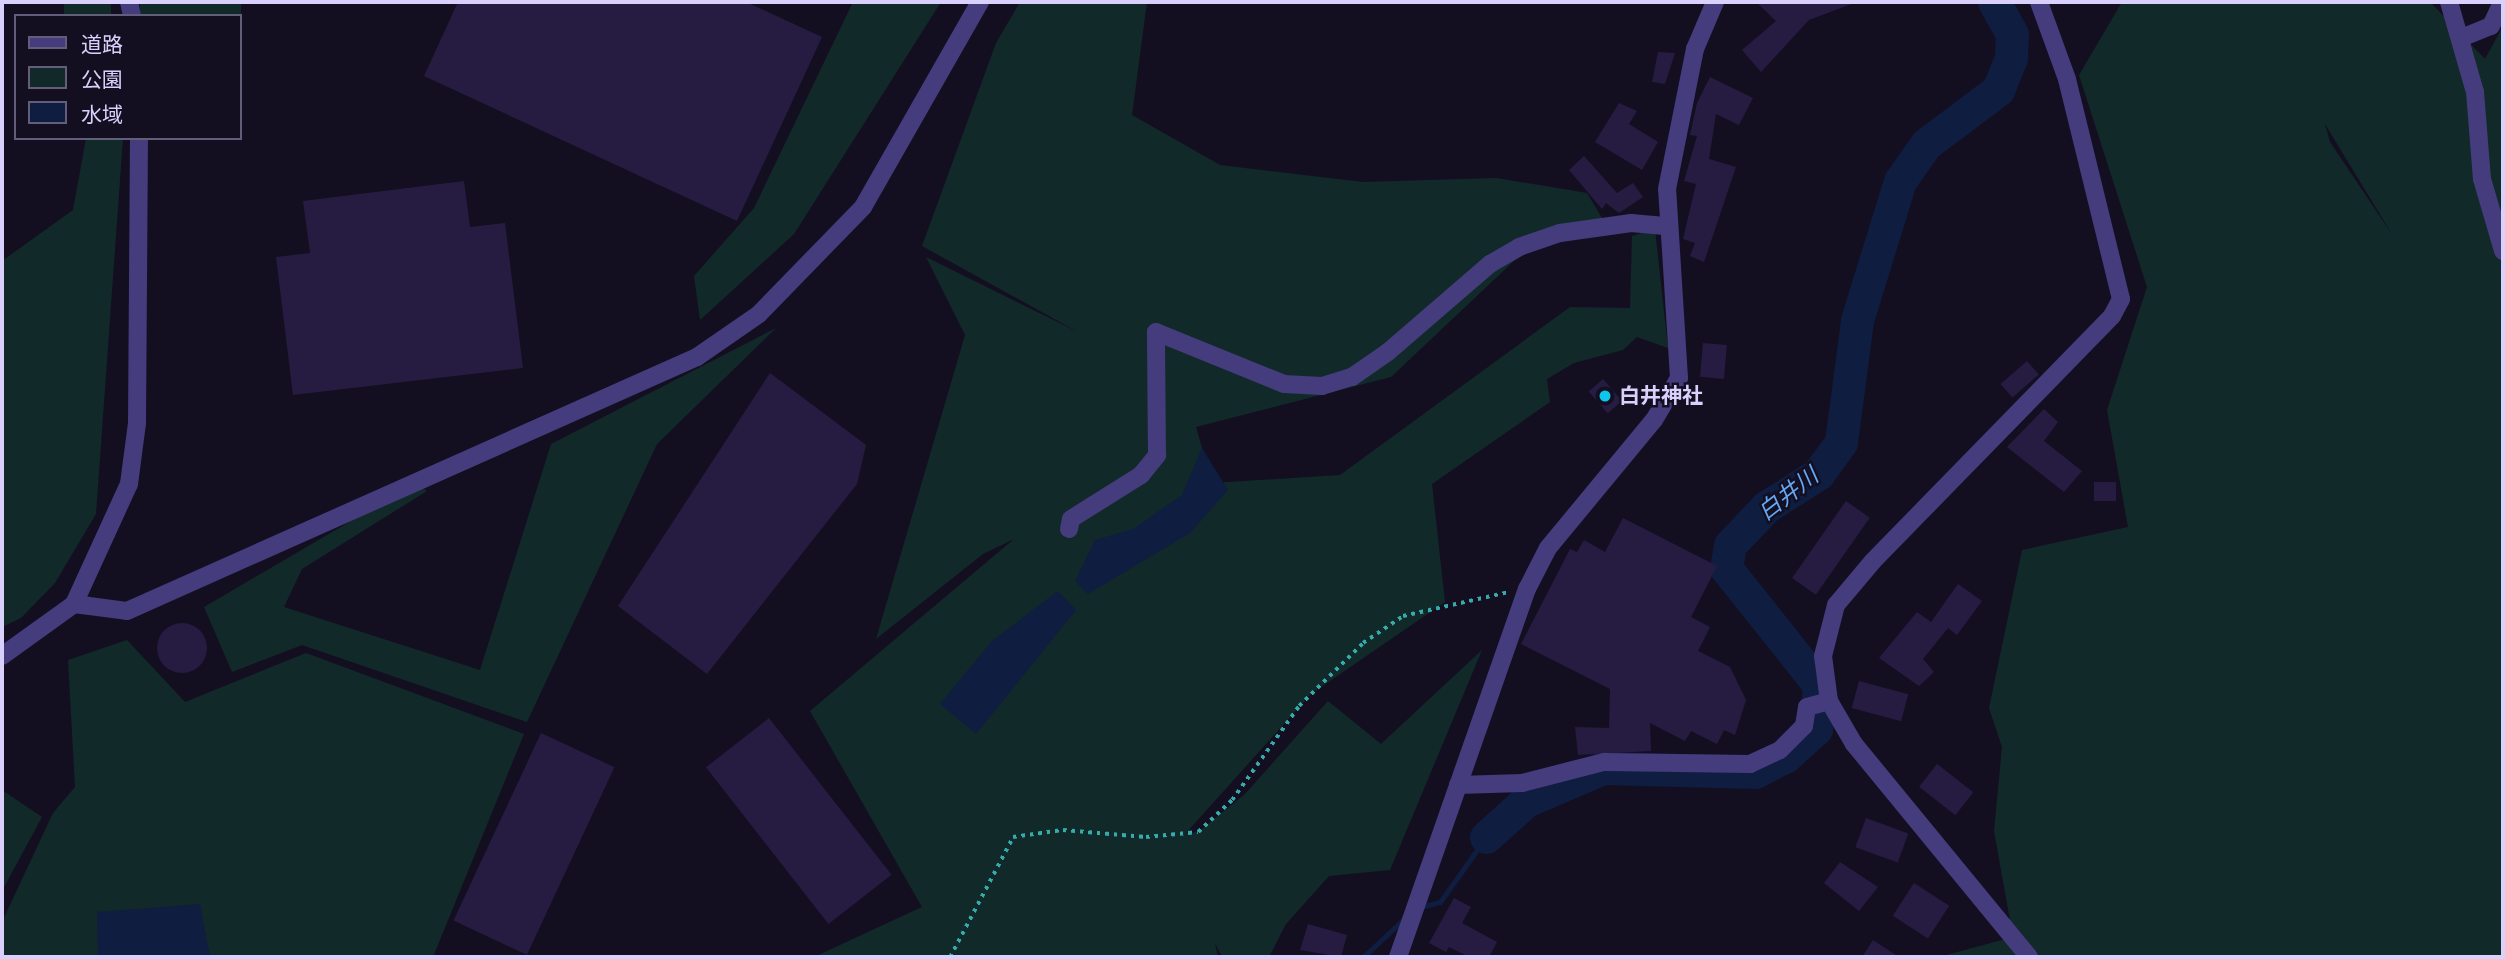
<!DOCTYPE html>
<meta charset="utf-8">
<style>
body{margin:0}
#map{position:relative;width:2505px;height:959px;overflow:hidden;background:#130f21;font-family:Montserrat,"Noto Sans JP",sans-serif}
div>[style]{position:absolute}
.green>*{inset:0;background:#12292a;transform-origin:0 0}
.water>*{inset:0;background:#0e1d40}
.stream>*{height:5px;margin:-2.5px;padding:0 2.5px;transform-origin:2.5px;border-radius:2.5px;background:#0e1d40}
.river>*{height:33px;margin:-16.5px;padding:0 16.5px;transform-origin:16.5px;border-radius:16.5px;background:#0e1d40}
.building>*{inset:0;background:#261c41;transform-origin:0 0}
.round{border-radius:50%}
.path>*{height:3.5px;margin-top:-1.75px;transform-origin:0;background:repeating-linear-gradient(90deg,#35abac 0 3.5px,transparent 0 8.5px)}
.minor>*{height:18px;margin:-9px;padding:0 9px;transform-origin:9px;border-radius:9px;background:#443c7d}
.tertiary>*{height:18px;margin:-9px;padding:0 9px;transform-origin:9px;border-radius:9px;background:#443c7d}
.dots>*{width:19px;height:19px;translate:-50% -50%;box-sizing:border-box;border:4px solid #130f21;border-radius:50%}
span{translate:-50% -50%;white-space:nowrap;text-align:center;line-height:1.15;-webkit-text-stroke:5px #130f21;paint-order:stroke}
.poi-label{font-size:21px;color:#d9d1fc;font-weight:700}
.left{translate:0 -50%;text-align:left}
.water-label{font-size:23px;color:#65a8f6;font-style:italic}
.frame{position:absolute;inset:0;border:4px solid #d9d1fc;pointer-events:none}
.legend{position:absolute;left:14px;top:14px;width:228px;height:126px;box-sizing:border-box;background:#130f21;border:2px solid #625d79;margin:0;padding:9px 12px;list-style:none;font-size:21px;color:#d9d1fc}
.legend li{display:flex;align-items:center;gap:14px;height:35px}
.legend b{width:35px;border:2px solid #625d79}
</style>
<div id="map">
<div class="green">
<div style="left:64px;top:2px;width:47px;height:14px"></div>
<div style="left:140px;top:2px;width:101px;height:14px"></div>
<div style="clip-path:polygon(853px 2px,941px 2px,794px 234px,700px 320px,694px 276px,754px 208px)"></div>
<div style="clip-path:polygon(1020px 2px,1147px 2px,1132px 115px,1220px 165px,1363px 182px,1496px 178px,1587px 193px,1605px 223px,1560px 233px,1515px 260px,1391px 377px,1196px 427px,1212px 483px,1340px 475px,1570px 307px,1630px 308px,1632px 236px,1655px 229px,1668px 348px,1637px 337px,1623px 350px,1574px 363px,1547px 379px,1550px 402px,1432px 484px,1445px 602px,1311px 694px,1186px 833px,1198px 832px,1245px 794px,1328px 701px,1381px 744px,1482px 650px,1390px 870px,1329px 876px,1286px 924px,1269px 957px,1222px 957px,1215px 943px,1218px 957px,814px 957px,922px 907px,810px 711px,1014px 539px,983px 554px,876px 639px,965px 335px,926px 257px,1078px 332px,922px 246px,996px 43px)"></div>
<div style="clip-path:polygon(evenodd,2122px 2px,2430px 2px,2485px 59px,2503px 26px,2503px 957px,1939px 957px,2013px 937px,1994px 831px,2002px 747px,1989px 708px,2022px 550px,2128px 527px,2107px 410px,2147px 287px,2079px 75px,2122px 2px,2325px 124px,2393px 236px,2330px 142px,2325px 124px)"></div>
<div style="clip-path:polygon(86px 138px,123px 138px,96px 514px,55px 583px,21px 618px,2px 627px,2px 261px,73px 210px)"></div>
<div style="clip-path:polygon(776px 328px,657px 444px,527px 722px,302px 645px,232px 672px,204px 607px,416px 483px,427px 491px,302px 569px,284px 607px,480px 670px,551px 444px)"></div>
<div style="clip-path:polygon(127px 640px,185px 702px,306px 653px,524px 734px,433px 957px,2px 957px,2px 922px,53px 813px,75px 787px,68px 660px)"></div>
<div style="clip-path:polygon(2px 790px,42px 817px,2px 891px)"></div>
</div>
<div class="water">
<div style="clip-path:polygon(1202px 448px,1228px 490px,1190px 533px,1088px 594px,1075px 581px,1095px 540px,1133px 529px,1182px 495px)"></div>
<div style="clip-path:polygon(1058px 591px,1076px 610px,976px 734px,940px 704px,992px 641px)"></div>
<div style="clip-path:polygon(200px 904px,210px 957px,98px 957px,97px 912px)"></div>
</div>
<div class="stream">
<div style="left:1420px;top:907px;width:21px;rotate:-14deg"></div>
<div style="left:1440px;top:902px;width:80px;rotate:-54.7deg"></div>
<div style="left:1363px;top:957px;width:59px;rotate:-42.9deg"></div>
</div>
<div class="river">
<div style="left:1486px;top:837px;width:54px;rotate:-42deg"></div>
<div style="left:1526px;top:801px;width:84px;rotate:-23.2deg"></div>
<div style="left:1603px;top:768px;width:152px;rotate:1.5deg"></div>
<div style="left:1755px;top:772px;width:34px;rotate:-27deg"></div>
<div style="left:1785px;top:757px;width:42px;rotate:-42.1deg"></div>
<div style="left:1816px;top:729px;width:44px;rotate:-86.1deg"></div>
<div style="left:1819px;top:685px;width:149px;rotate:-128.5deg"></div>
<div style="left:1726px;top:568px;width:23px;rotate:-80deg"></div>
<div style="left:1730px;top:545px;width:52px;rotate:-46.5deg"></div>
<div style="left:1766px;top:507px;width:62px;rotate:-32.4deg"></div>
<div style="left:1818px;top:474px;width:39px;rotate:-54deg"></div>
<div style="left:1841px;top:442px;width:123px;rotate:-82.5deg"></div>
<div style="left:1857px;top:320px;width:145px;rotate:-72.8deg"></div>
<div style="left:1900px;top:181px;width:45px;rotate:-54.9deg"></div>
<div style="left:1926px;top:144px;width:90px;rotate:-36.9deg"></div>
<div style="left:1998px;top:90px;width:35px;rotate:-68deg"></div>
<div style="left:2011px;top:58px;width:24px;rotate:-88deg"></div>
<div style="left:2012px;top:34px;width:37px;rotate:-119deg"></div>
</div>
<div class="building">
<div style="clip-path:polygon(458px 2px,746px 2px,822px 37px,737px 221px,424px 76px)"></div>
<div style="clip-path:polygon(1756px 2px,1853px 2px,1854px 3px,1809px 20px,1761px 72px,1742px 50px,1776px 21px)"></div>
<div style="clip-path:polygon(1658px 52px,1675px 53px,1665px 84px,1652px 82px)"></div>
<div style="clip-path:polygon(1710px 77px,1753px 98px,1739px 125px,1716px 114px,1709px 159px,1736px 167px,1704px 262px,1690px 256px,1695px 243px,1683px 239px,1696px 184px,1684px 181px,1697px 136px,1690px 135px,1697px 103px)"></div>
<div style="clip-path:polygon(1619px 103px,1637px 111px,1629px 124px,1658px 142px,1642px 170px,1595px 142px)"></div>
<div style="clip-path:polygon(1584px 156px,1617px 193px,1633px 183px,1643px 197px,1619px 213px,1606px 203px,1602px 209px,1569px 170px)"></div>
<div style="clip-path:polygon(464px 181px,470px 227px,505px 223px,523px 368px,293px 395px,276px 257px,310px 253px,303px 201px)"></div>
<div style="left:1703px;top:343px;width:24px;height:34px;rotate:5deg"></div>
<div style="left:2027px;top:361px;width:18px;height:35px;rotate:49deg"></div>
<div style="clip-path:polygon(770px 373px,866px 445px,857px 484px,707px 674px,618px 606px)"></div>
<div style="left:1603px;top:379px;width:29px;height:19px;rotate:49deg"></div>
<div style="clip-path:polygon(2044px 409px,2058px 422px,2044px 441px,2082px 471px,2064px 492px,2007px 447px)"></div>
<div style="left:2094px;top:482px;width:22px;height:19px"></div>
<div style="left:1846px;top:501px;width:29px;height:94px;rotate:35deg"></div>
<div style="clip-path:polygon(1623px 518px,1717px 566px,1691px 617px,1710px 627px,1698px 651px,1730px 667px,1746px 700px,1735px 735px,1724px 730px,1717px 744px,1691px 731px,1685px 741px,1650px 723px,1651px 751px,1578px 755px,1575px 727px,1609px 728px,1610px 689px,1521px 644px,1570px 549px,1577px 552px,1584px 540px,1605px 552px)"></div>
<div style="clip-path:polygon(1958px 584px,1982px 601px,1957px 635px,1948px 628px,1923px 659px,1934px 672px,1919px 686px,1879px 658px,1917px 612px,1931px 622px)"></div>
<div class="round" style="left:157px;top:623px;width:50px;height:50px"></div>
<div style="left:1859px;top:681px;width:51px;height:28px;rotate:15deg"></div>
<div style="left:769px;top:718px;width:199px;height:80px;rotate:52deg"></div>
<div style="left:541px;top:733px;width:81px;height:207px;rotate:25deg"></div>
<div style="left:1937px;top:764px;width:46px;height:29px;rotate:38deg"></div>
<div style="left:1866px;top:818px;width:45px;height:31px;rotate:20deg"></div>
<div style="clip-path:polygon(1840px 862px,1878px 887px,1859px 911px,1824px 883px)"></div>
<div style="left:1914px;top:883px;width:42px;height:39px;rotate:33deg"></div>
<div style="clip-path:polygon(1454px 898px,1471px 907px,1462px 923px,1497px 942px,1489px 957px,1469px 957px,1449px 947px,1446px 952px,1429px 943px)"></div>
<div style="clip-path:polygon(1308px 924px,1347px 935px,1341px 957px,1300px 950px)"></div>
<div style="clip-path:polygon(1873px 940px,1899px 957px,1862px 957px)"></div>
</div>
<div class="path">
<div style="left:950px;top:957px;width:136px;rotate:-62.3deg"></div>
<div style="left:1013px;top:837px;width:50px;rotate:-8deg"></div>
<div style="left:1063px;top:830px;width:83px;rotate:4.8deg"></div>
<div style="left:1146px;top:837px;width:52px;rotate:-5.5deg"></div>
<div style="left:1198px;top:832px;width:47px;rotate:-43.3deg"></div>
<div style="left:1232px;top:800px;width:115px;rotate:-54.5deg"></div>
<div style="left:1299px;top:706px;width:90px;rotate:-44.5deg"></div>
<div style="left:1363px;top:643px;width:48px;rotate:-34deg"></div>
<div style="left:1403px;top:616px;width:109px;rotate:-12.8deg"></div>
</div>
<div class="minor">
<div style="left:2461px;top:38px;width:32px;rotate:-22deg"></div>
<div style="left:2491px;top:26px;width:26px;rotate:-65deg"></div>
<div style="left:1069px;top:529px;width:10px;rotate:-79deg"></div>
<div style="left:1071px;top:519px;width:83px;rotate:-32.2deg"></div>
<div style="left:1141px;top:475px;width:26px;rotate:-51deg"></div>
<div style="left:1157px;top:455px;width:123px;rotate:-90.5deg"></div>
<div style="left:1156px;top:332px;width:138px;rotate:22.1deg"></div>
<div style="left:1284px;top:384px;width:38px;rotate:3deg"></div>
<div style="left:1322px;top:386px;width:31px;rotate:-17deg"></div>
<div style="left:1352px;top:377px;width:44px;rotate:-34.8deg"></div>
<div style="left:1388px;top:352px;width:135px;rotate:-40.8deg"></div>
<div style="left:1490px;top:264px;width:34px;rotate:-30deg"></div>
<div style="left:1519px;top:247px;width:43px;rotate:-18.9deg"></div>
<div style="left:1560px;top:233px;width:72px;rotate:-8deg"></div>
<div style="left:1631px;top:223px;width:34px;rotate:5deg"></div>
<div style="left:1458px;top:785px;width:64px;rotate:-1.8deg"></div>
<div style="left:1522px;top:783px;width:85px;rotate:-14.4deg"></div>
<div style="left:1604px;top:762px;width:146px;rotate:0.8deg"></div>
<div style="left:1750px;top:764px;width:33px;rotate:-25deg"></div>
<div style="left:1780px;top:750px;width:34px;rotate:-45deg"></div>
<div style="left:1804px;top:726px;width:19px;rotate:-81deg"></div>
<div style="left:1807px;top:707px;width:23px;rotate:-15deg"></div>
<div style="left:2029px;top:957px;width:276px;rotate:-129.4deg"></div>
<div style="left:1854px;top:744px;width:50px;rotate:-120.2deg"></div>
<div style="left:1829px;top:701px;width:45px;rotate:-97.6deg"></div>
<div style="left:1823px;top:656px;width:53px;rotate:-75.7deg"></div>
<div style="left:1836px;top:605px;width:57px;rotate:-49.9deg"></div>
<div style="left:1873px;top:561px;width:342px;rotate:-45.7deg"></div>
<div style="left:2112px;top:316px;width:19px;rotate:-62deg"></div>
<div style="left:2121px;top:299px;width:227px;rotate:-103.8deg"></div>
<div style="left:2067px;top:79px;width:82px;rotate:-110deg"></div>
</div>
<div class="tertiary">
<div style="left:129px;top:2px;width:14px;rotate:78deg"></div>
<div style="left:2449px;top:2px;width:94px;rotate:73.9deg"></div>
<div style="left:2475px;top:92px;width:87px;rotate:85.4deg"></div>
<div style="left:2482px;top:179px;width:75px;rotate:73.7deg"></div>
<div style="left:74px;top:604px;width:53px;rotate:7.5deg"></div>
<div style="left:127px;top:611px;width:624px;rotate:-24.02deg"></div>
<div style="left:697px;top:357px;width:75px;rotate:-34.7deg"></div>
<div style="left:759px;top:314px;width:149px;rotate:-45.8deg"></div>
<div style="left:863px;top:207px;width:236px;rotate:-60.3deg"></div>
<div style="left:2px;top:656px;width:89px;rotate:-35.8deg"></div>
<div style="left:74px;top:604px;width:132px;rotate:-65.4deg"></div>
<div style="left:129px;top:484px;width:62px;rotate:-82.5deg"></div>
<div style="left:137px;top:423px;width:285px;rotate:-89.6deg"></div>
<div style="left:1398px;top:957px;width:390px;rotate:-70.7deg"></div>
<div style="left:1527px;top:589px;width:46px;rotate:-62.9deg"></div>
<div style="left:1548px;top:548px;width:166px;rotate:-50.4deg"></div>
<div style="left:1654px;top:420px;width:49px;rotate:-59.2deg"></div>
<div style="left:1679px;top:378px;width:189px;rotate:-93.6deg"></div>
<div style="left:1667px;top:189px;width:143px;rotate:-78.7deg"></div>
<div style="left:1695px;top:49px;width:51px;rotate:-66.9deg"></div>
</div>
<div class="dots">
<div style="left:1605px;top:396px;background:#0ec5ec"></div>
</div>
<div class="poi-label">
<span class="left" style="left:1619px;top:396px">白井神社</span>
</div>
<div class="water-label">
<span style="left:1788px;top:494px;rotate:-38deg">白井川</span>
</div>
<div class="frame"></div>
<ul class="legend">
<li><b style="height:9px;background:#443c7d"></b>道路</li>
<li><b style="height:19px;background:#12292a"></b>公園</li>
<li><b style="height:19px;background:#0e1d40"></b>水域</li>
</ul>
</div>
